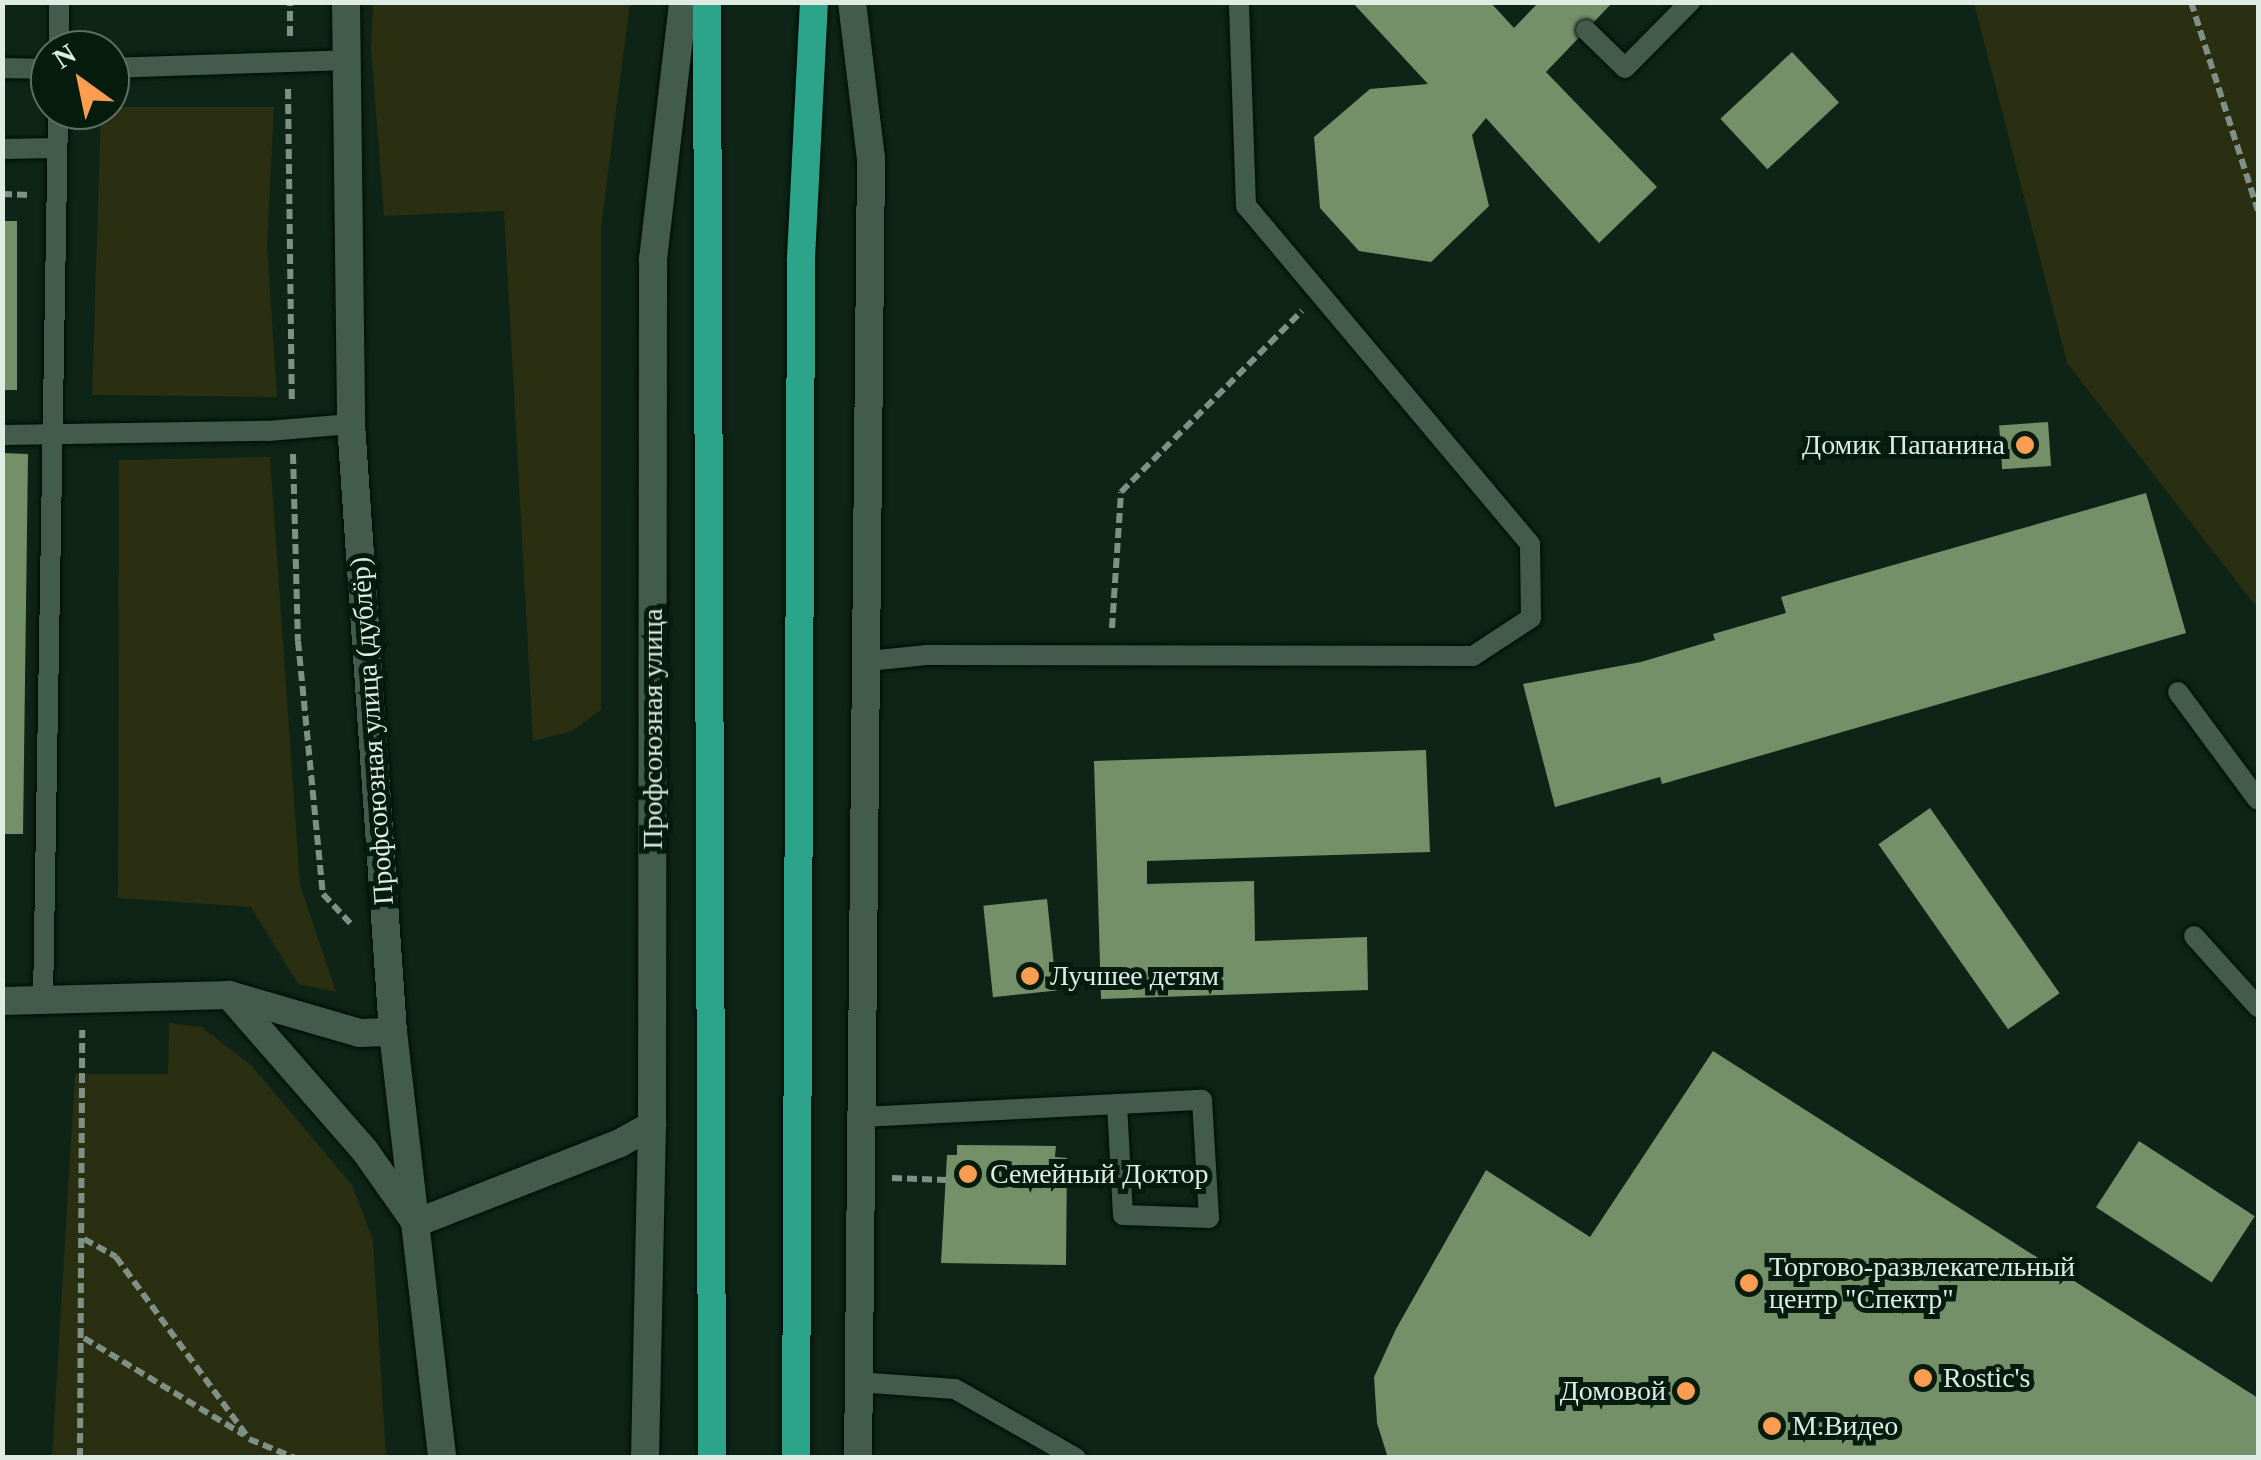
<!DOCTYPE html>
<meta charset="utf-8">
<style>
body{margin:0}
#map{position:relative;width:2261px;height:1460px;overflow:hidden;background:#0d2417;font-family:"Times New Roman",serif}
div>[style]{position:absolute}
.green>*{inset:0;background:#2a2f11}
.building>*{inset:0;background:#749069;transform-origin:0 0}
.path>*{height:6px;margin-top:-3px;transform-origin:0;background:repeating-linear-gradient(90deg,#7f9186 0 10px,transparent 0 15px)}
.roads{filter:drop-shadow(0 0 2px #000d04) drop-shadow(0 0 2px #000d04)}
.service>*{height:20px;margin:-10px;padding:0 10px;transform-origin:10px;border-radius:10px;background:#435b4c}
.minor>*{height:28px;margin:-14px;padding:0 14px;transform-origin:14px;border-radius:14px;background:#435b4c}
.tertiary>*{height:28px;margin:-14px;padding:0 14px;transform-origin:14px;border-radius:14px;background:#435b4c}
.secondary>*{height:28px;margin:-14px;padding:0 14px;transform-origin:14px;border-radius:14px;background:#435b4c}
.primary>*{height:28px;margin:-14px;padding:0 14px;transform-origin:14px;border-radius:14px;background:#2ba48a}
.dots>*{width:28px;height:28px;translate:-50% -50%;box-sizing:border-box;border:5px solid #041b0e;border-radius:50%}
span{translate:-50% -50%;white-space:nowrap;text-align:center;line-height:1.15;-webkit-text-stroke:10px #041b0e;paint-order:stroke}
.poi-label{font-size:28px;color:#deece3}
.right{translate:-100% -50%;text-align:right}
.left{translate:0 -50%;text-align:left}
.street-label{font-size:28px;color:#deece3}
.frame{position:absolute;inset:0;border:5px solid #deece3;pointer-events:none}
.north{position:absolute;left:30px;top:30px;width:100px;height:100px;box-sizing:border-box;background:#041b0e;border:2px solid #5b6f63;border-radius:50%;rotate:327deg;font-size:28px;font-weight:700;line-height:40px;text-align:center;color:#deece3}
.north::after{content:'';display:block;margin:auto;width:35px;height:45px;background:#fb9e52;clip-path:polygon(50% 0,100% 100%,50% 72%,0 100%)}
</style>
<div id="map">
<div class="green">
<div style="clip-path:polygon(373px 3px,630px 3px,601px 227px,601px 710px,572px 731px,533px 741px,504px 211px,384px 216px,371px 49px)"></div>
<div style="clip-path:polygon(1974px 3px,2258px 3px,2258px 609px,2067px 363px)"></div>
<div style="clip-path:polygon(110px 107px,274px 107px,267px 245px,277px 397px,92px 395px,101px 110px)"></div>
<div style="clip-path:polygon(270px 457px,300px 885px,336px 992px,298px 984px,251px 907px,118px 898px,119px 460px)"></div>
<div style="clip-path:polygon(169px 1023px,201px 1027px,251px 1065px,352px 1185px,373px 1240px,386px 1457px,52px 1457px,75px 1074px,168px 1074px)"></div>
</div>
<div class="building">
<div style="clip-path:polygon(1352px 2px,1490px 2px,1514px 28px,1539px 2px,1613px 2px,1546px 72px,1657px 187px,1599px 243px,1486px 118px,1472px 135px,1489px 206px,1431px 262px,1359px 251px,1320px 208px,1314px 137px,1370px 89px,1428px 84px)"></div>
<div style="left:1792px;top:52px;width:69px;height:98px;rotate:47deg"></div>
<div style="left:2px;top:221px;width:15px;height:169px"></div>
<div style="left:2048px;top:422px;width:44px;height:49px;rotate:86deg"></div>
<div style="clip-path:polygon(2px 453px,28px 454px,23px 834px,2px 834px)"></div>
<div style="clip-path:polygon(2146px 493px,2186px 633px,1662px 784px,1660px 777px,1555px 807px,1523px 684px,1641px 662px,1715px 640px,1713px 634px,1786px 613px,1781px 597px)"></div>
<div style="clip-path:polygon(1426px 750px,1430px 852px,1147px 861px,1147px 884px,1254px 881px,1255px 941px,1367px 937px,1368px 990px,1101px 999px,1094px 761px)"></div>
<div style="left:1930px;top:808px;width:226px;height:63px;rotate:55deg"></div>
<div style="left:1047px;top:899px;width:92px;height:64px;rotate:84deg"></div>
<div style="clip-path:polygon(1713px 1051px,2258px 1398px,2258px 1458px,1388px 1458px,1377px 1423px,1374px 1377px,1396px 1329px,1486px 1170px,1590px 1237px)"></div>
<div style="left:2139px;top:1141px;width:138px;height:79px;rotate:33deg"></div>
<div style="clip-path:polygon(957px 1145px,1056px 1146px,1055px 1157px,1067px 1158px,1066px 1265px,941px 1263px,947px 1155px,957px 1155px)"></div>
</div>
<div class="path">
<div style="left:2191px;top:2px;width:219px;rotate:72.2deg"></div>
<div style="left:290px;top:36px;width:34px;rotate:-90deg"></div>
<div style="left:288px;top:89px;width:312px;rotate:89.3deg"></div>
<div style="left:2px;top:194px;width:27px;rotate:2deg"></div>
<div style="left:293px;top:454px;width:187px;rotate:88.5deg"></div>
<div style="left:298px;top:641px;width:254px;rotate:84.4deg"></div>
<div style="left:323px;top:894px;width:40px;rotate:47deg"></div>
<div style="left:1112px;top:628px;width:136px;rotate:-86.2deg"></div>
<div style="left:1121px;top:492px;width:256px;rotate:-45deg"></div>
<div style="left:892px;top:1178px;width:54px;rotate:2.1deg"></div>
<div style="left:84px;top:1239px;width:37px;rotate:29deg"></div>
<div style="left:116px;top:1257px;width:225px;rotate:53.8deg"></div>
<div style="left:249px;top:1439px;width:50px;rotate:22.4deg"></div>
<div style="left:84px;top:1338px;width:187px;rotate:31.2deg"></div>
<div style="left:80px;top:1458px;width:428px;rotate:-89.7deg"></div>
</div>
<div class="roads">
<div class="service">
<div style="left:1586px;top:30px;width:54px;rotate:44.3deg"></div>
<div style="left:1625px;top:68px;width:93px;rotate:-45.4deg"></div>
<div style="left:59px;top:50px;width:48px;rotate:-90deg"></div>
<div style="left:2px;top:68px;width:48px;rotate:1.2deg"></div>
<div style="left:110px;top:68px;width:235px;rotate:-1.9deg"></div>
<div style="left:2px;top:149px;width:55px;rotate:-1deg"></div>
<div style="left:2px;top:435px;width:266px;rotate:-0.9deg"></div>
<div style="left:268px;top:431px;width:83px;rotate:-4.8deg"></div>
<div style="left:868px;top:661px;width:59px;rotate:-5.8deg"></div>
<div style="left:927px;top:655px;width:546px;rotate:0.1deg"></div>
<div style="left:1473px;top:656px;width:69px;rotate:-33.2deg"></div>
<div style="left:1531px;top:618px;width:74px;rotate:-90.8deg"></div>
<div style="left:1530px;top:544px;width:441px;rotate:-130deg"></div>
<div style="left:1246px;top:206px;width:204px;rotate:-92deg"></div>
<div style="left:2178px;top:692px;width:134px;rotate:53.5deg"></div>
<div style="left:2194px;top:936px;width:96px;rotate:48deg"></div>
<div style="left:43px;top:1000px;width:890px;rotate:-89.03deg"></div>
<div style="left:862px;top:1117px;width:340px;rotate:-2.9deg"></div>
<div style="left:1202px;top:1100px;width:118px;rotate:86.6deg"></div>
<div style="left:1209px;top:1218px;width:86px;rotate:-178deg"></div>
<div style="left:1123px;top:1215px;width:110px;rotate:-93.1deg"></div>
<div style="left:857px;top:1382px;width:98px;rotate:4.1deg"></div>
<div style="left:955px;top:1389px;width:139px;rotate:29.7deg"></div>
</div>
<div class="minor">
<div style="left:229px;top:995px;width:207px;rotate:48.9deg"></div>
<div style="left:365px;top:1151px;width:88px;rotate:54.7deg"></div>
<div style="left:416px;top:1223px;width:219px;rotate:-21.4deg"></div>
<div style="left:620px;top:1143px;width:37px;rotate:-29deg"></div>
<div style="left:2px;top:1001px;width:227px;rotate:-1.5deg"></div>
<div style="left:229px;top:995px;width:136px;rotate:16.2deg"></div>
<div style="left:360px;top:1033px;width:33px;rotate:-2deg"></div>
</div>
<div class="tertiary">
<div style="left:346px;top:2px;width:422px;rotate:89.3deg"></div>
<div style="left:351px;top:424px;width:609px;rotate:86.05deg"></div>
<div style="left:393px;top:1032px;width:429px;rotate:83.4deg"></div>
</div>
<div class="secondary">
<div style="left:852px;top:2px;width:157px;rotate:83.1deg"></div>
<div style="left:871px;top:158px;width:1300px;rotate:90.57deg"></div>
<div style="left:645px;top:1458px;width:333px;rotate:-88.8deg"></div>
<div style="left:652px;top:1125px;width:866px;rotate:-89.93deg"></div>
<div style="left:653px;top:259px;width:259px;rotate:-83.3deg"></div>
</div>
<div class="primary">
<div style="left:707px;top:2px;width:1456px;rotate:89.8deg"></div>
<div style="left:796px;top:1458px;width:1200px;rotate:-89.76deg"></div>
<div style="left:801px;top:258px;width:256px;rotate:-87.1deg"></div>
</div>
</div>
<div class="dots">
<div style="left:2025px;top:445px;background:#fb9e52"></div>
<div style="left:1030px;top:976px;background:#fb9e52"></div>
<div style="left:968px;top:1174px;background:#fb9e52"></div>
<div style="left:1749px;top:1283px;background:#fb9e52"></div>
<div style="left:1923px;top:1378px;background:#fb9e52"></div>
<div style="left:1686px;top:1391px;background:#fb9e52"></div>
<div style="left:1772px;top:1426px;background:#fb9e52"></div>
</div>
<div class="poi-label">
<span class="right" style="left:2005px;top:445px">Домик Папанина</span>
<span class="left" style="left:1050px;top:976px">Лучшее детям</span>
<span class="left" style="left:990px;top:1174px">Семейный Доктор</span>
<span class="left" style="left:1769px;top:1283px">Торгово-развлекательный<br>центр "Спектр"</span>
<span class="left" style="left:1943px;top:1378px">Rostic's</span>
<span class="right" style="left:1666px;top:1391px">Домовой</span>
<span class="left" style="left:1792px;top:1426px">М.Видео</span>
</div>
<div class="street-label">
<span style="left:653px;top:729px;rotate:-90deg">Профсоюзная улица</span>
<span style="left:372px;top:731px;rotate:-94deg">Профсоюзная улица (дублёр)</span>
</div>
<div class="frame"></div>
<div class="north">N</div>
</div>
